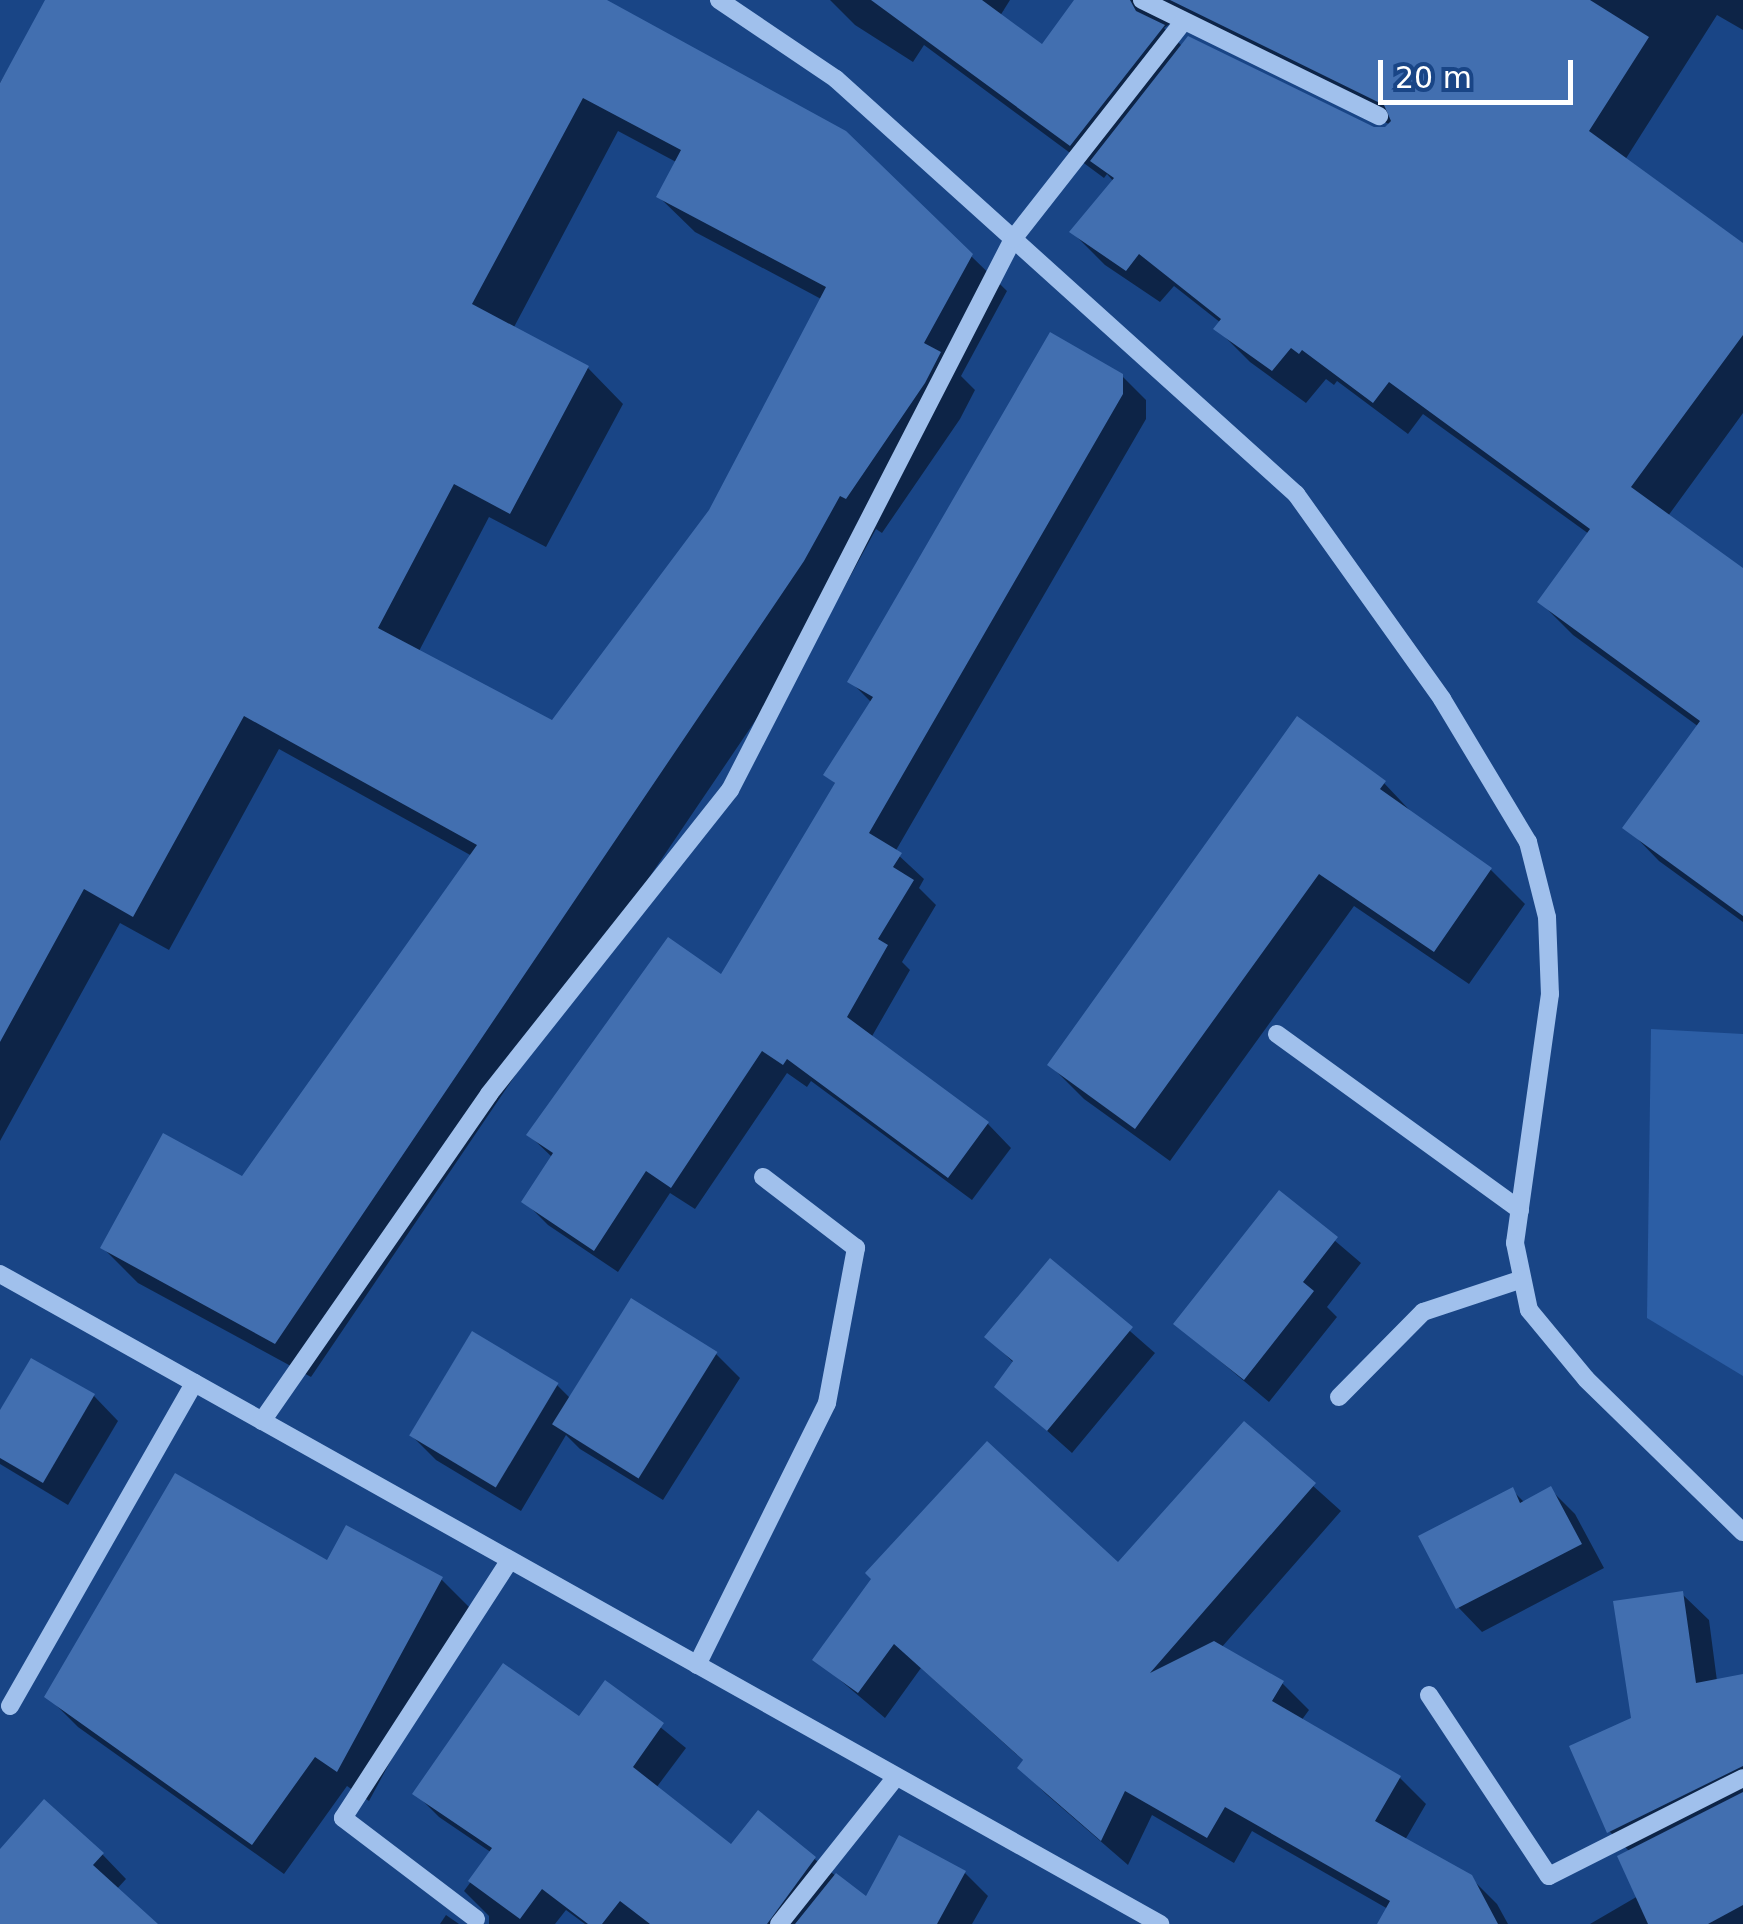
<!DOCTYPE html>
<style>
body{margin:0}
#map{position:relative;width:1743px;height:1924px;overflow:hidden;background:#194586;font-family:"DejaVu Sans",sans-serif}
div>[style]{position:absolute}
.green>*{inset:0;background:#2c5ea5}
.shadow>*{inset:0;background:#0007}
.building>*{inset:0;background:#426fb0;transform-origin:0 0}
.minor>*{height:18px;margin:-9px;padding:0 9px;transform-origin:9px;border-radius:9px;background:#a0c0ec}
span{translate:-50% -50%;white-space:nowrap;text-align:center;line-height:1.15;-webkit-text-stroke:10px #194586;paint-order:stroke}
.scale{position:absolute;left:1378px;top:60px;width:195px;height:45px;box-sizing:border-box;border:5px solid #fff;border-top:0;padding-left:12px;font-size:30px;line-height:35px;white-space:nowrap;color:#fff;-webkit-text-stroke:8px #194586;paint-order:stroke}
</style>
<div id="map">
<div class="green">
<div style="clip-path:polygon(1651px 1029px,1743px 1034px,1743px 1376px,1647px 1318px)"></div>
</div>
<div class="shadow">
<div style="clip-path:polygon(evenodd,48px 0,602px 0,971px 256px,1007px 291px,961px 376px,975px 390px,960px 419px,882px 533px,876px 529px,839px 597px,311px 1377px,138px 1283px,103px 1248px,243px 1180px,472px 856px,279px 749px,169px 950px,120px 923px,0 1141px,0 83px,48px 0,618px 131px,678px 163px,659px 197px,695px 232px,823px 300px,711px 511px,552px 724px,418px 653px,489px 517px,546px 547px,623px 404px,588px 368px,513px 329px,618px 131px)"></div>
<div style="clip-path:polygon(evenodd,830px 0,1010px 0,1000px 16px,1042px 48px,1077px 0,1743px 0,1743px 30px,1717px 15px,1625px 160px,1743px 246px,1743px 413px,1668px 516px,1743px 571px,1743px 922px,1659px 861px,1626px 827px,1699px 727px,1573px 635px,1540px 602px,1589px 534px,1423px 414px,1408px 434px,1337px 381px,1334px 385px,1326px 379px,1306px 403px,1250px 362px,1217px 329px,1221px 323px,1174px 286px,1160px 302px,1105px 265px,1072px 232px,1114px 182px,1107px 174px,1104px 178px,924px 45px,913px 62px,855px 25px,830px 0,1175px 20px,1395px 127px,1373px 130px,1183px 47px,1164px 28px,1175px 20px)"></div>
<div style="clip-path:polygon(1122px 376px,1146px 400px,1146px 419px,895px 852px,924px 879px,919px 888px,936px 905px,902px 962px,910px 970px,871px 1038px,988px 1124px,1011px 1148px,972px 1200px,811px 1081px,807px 1087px,787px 1073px,695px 1209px,670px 1193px,618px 1272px,548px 1225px,524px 1201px,553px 1158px,529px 1135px,721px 978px,837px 785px,826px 775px,872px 703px,851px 682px)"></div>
<div style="clip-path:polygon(1384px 783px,1417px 818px,1491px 870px,1525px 904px,1469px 984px,1354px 906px,1170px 1161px,1084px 1099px,1050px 1065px)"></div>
<div style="clip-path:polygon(1279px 1193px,1361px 1263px,1327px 1307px,1337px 1317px,1269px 1402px,1176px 1324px)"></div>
<div style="clip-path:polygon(1050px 1261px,1155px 1353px,1072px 1453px,997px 1386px,1015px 1364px,987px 1337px)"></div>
<div style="clip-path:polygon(716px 1354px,740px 1378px,663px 1500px,580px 1449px,566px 1435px,521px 1511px,436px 1460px,412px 1436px,557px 1385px,572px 1400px)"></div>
<div style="clip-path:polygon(94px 1396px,118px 1421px,68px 1505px,0 1464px,0 1414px)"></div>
<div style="clip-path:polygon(1244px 1424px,1341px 1511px,1221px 1648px,1282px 1683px,1309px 1710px,1301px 1721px,1400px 1778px,1426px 1804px,1405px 1840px,1470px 1877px,1497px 1904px,1508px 1924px,1380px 1924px,1388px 1909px,1252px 1831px,1234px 1863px,1152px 1815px,1128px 1865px,1046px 1794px,1020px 1768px,1025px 1762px,921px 1668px,885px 1718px,815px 1659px,1119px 1566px)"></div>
<div style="clip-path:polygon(1512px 1490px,1525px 1503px,1551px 1490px,1575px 1514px,1604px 1568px,1482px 1632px,1458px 1607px)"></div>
<div style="clip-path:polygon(328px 1564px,441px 1579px,472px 1610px,369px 1801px,347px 1786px,284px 1874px,78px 1727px,47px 1696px)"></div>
<div style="clip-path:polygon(1682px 1594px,1709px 1620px,1717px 1681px,1743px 1677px,1743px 1924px,1590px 1924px,1638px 1896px,1630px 1852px,1609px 1831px,1634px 1719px)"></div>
<div style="clip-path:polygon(606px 1683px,686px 1748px,656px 1788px,732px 1848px,758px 1814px,866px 1900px,965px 1873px,988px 1896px,972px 1924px,585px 1924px,566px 1910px,555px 1924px,489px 1924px,489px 1916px,464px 1891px,492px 1853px,439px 1817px,416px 1794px,580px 1720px)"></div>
<div style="clip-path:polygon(0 1853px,102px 1854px,126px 1879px,116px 1890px,154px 1924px,0 1924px)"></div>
<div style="clip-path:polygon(446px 1915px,459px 1924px,440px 1924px)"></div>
</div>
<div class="building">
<div style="clip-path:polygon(evenodd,45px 0,607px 0,846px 131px,973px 254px,924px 343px,941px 352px,925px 383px,846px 499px,840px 496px,804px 561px,275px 1344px,100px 1248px,163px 1133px,242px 1176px,477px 845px,244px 716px,133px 917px,84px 889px,0 1042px,0 83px,45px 0,583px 98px,681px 150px,656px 197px,826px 287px,709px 510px,552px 720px,378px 628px,454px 484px,510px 514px,589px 366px,472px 304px,583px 98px)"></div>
<div style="clip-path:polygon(871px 0,982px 0,1042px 44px,1074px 0,1130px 0,1136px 11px,1165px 25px,1070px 146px)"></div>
<div style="clip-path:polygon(1170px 0,1590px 0,1649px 37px,1589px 131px,1743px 243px,1743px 335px,1631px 487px,1743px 568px,1743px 916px,1622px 828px,1700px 721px,1537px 602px,1590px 529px,1389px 382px,1373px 403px,1302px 350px,1299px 354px,1291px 348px,1272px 371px,1213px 329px,1221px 319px,1139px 254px,1126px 271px,1069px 232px,1114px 178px,1090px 161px,1188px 36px,1374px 127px,1385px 127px,1391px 121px,1384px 105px)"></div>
<div style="clip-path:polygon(1050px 332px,1123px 374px,1123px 394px,869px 833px,902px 853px,893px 867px,914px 880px,878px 939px,888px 945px,847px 1017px,989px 1122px,948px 1178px,787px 1059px,783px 1065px,762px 1051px,671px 1188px,646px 1171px,594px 1251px,521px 1202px,553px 1153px,526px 1135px,668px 937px,721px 974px,835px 783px,823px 775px,873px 697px,847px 682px)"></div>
<div style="clip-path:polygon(1297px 716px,1386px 781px,1380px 789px,1492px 868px,1434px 952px,1319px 874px,1135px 1129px,1047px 1065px)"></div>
<div style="clip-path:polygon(1279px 1190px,1338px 1237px,1303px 1282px,1314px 1291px,1244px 1380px,1173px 1324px)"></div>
<div style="clip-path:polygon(1050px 1258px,1133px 1327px,1047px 1431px,994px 1387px,1013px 1361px,984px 1337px)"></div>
<div style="left:631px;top:1298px;width:102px;height:149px;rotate:32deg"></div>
<div style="left:472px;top:1331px;width:101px;height:122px;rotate:31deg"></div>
<div style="clip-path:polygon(31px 1358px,95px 1394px,43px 1483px,0 1458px,0 1410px)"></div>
<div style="clip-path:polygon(1244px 1421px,1316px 1483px,1150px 1673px,1214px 1641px,1284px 1681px,1272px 1701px,1401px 1776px,1375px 1821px,1472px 1875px,1498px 1924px,1377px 1924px,1390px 1901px,1225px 1807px,1207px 1838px,1125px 1791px,1101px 1841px,1017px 1768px,1023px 1760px,894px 1644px,858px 1693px,812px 1660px,871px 1579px,865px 1573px,987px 1441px,1118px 1562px)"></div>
<div style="clip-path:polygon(175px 1473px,327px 1560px,346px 1525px,443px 1577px,337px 1772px,315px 1757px,252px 1845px,44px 1697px)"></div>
<div style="clip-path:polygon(1551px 1486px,1582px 1544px,1456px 1609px,1418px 1536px,1513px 1487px,1520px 1503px)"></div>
<div style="clip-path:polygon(1683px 1591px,1696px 1683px,1743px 1674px,1743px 1766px,1607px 1833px,1569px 1746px,1631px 1718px,1613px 1601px)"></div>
<div style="clip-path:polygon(503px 1663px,579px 1716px,605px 1680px,664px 1723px,633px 1767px,731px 1844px,758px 1810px,816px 1857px,767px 1924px,650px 1924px,620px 1901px,602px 1924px,588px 1924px,542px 1889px,520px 1919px,468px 1881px,492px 1848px,412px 1794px)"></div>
<div style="clip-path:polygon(1743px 1792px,1743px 1905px,1708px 1924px,1648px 1924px,1617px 1856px)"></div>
<div style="clip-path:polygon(44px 1799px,104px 1853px,93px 1865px,158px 1924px,0 1924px,0 1849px)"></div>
<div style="clip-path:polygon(899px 1835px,966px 1871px,937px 1924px,795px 1924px,836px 1873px,866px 1896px)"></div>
</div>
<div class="minor">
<div style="left:719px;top:0;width:141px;rotate:34deg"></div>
<div style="left:836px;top:79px;width:620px;rotate:42.06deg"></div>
<div style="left:1296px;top:494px;width:252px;rotate:54.5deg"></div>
<div style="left:1442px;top:699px;width:167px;rotate:59deg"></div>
<div style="left:1528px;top:842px;width:77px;rotate:75.8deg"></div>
<div style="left:1547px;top:917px;width:77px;rotate:87.8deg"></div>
<div style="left:1550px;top:994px;width:251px;rotate:98deg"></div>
<div style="left:1515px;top:1243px;width:68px;rotate:78.2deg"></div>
<div style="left:1529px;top:1310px;width:89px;rotate:50.4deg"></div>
<div style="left:1586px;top:1379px;width:219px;rotate:44.3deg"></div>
<div style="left:1142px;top:0;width:264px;rotate:26.1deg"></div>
<div style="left:1277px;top:1034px;width:300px;rotate:35.9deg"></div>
<div style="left:0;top:1274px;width:1330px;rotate:29.26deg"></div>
<div style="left:1339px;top:1397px;width:120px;rotate:-45.3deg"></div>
<div style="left:1423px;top:1312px;width:104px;rotate:-18.4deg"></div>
<div style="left:262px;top:1421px;width:398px;rotate:-55.2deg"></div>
<div style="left:489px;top:1094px;width:388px;rotate:-51.6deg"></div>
<div style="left:730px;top:790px;width:619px;rotate:-62.81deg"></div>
<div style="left:1013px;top:239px;width:276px;rotate:-51.9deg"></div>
<div style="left:697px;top:1665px;width:292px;rotate:-63.6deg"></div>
<div style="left:827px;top:1403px;width:158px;rotate:-79.4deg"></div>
<div style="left:856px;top:1248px;width:117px;rotate:-142.6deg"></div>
<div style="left:1429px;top:1695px;width:217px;rotate:56.5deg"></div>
<div style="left:1549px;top:1876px;width:217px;rotate:-26.8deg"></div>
<div style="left:10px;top:1706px;width:372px;rotate:-60.3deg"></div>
<div style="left:476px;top:1919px;width:167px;rotate:-142.8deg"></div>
<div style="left:343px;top:1818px;width:307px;rotate:-57.1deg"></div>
<div style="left:779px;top:1924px;width:188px;rotate:-51.5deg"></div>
</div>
<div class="scale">20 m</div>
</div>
